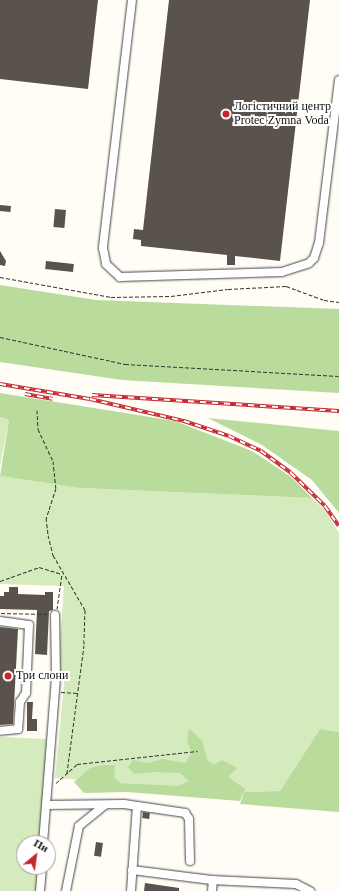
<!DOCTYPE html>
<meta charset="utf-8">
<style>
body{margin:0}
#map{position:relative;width:339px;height:891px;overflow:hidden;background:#fffdf5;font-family:Georgia,serif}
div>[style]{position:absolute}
.green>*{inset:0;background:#d5ebbd}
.forest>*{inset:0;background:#b9dc9c}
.building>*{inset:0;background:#5a524d;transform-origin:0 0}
.path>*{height:1px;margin-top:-0.5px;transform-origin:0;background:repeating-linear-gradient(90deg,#333 0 4px,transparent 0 6px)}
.roads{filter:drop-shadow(0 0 1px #444) drop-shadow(0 0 1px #444)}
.minor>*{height:8px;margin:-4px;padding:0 4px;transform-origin:4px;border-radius:4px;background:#fff}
.rail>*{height:3.5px;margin-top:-1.75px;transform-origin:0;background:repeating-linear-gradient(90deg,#fff 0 6px,#c4262e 0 12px);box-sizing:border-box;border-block:1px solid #c4262e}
.dots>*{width:11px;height:11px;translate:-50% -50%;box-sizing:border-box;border:2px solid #fff;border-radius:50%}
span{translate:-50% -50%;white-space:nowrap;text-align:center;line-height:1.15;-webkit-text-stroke:4px #fff;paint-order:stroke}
.poi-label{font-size:12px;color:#111}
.left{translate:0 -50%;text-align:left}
.north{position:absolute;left:16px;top:835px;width:40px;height:40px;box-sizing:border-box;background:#fff;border:1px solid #a0a0a0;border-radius:50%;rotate:29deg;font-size:11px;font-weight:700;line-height:16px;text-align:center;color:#111}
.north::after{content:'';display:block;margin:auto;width:14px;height:18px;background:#c4262e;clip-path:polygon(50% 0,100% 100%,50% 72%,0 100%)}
</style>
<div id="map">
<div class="green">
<div style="clip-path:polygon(0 417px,9px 420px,0 466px)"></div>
<div style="clip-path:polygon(0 476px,80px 488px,312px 498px,324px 509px,339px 533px,339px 732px,320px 729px,280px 791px,244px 792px,55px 778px,65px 674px,58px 672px,64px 586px,0 584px)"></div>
<div style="clip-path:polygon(0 737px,48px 739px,39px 843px,24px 843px,24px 867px,38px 867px,36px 891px,0 891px)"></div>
</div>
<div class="forest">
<div style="clip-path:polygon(0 285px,96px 300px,339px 309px,339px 393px,122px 380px,0 362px)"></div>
<div style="clip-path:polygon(0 393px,175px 421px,252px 451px,291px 477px,312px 498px,80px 488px,0 476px,9px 420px,0 417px)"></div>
<div style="clip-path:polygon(208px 418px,339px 431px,339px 513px,312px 480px,262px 445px)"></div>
<div style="clip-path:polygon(189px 728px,202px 741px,208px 761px,214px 765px,222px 760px,237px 768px,228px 777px,245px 789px,240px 801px,127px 792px,84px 793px,74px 782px,90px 768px,103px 765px,115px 765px,114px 777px,120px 783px,178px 786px,189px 781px,180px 773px,157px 772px,134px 774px,128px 767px,133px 760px,147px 763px,163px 759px,185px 763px,192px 752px,187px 742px)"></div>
<div style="clip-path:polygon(320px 729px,339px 732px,339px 812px,240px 804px,244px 792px,280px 791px)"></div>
</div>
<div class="building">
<div style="clip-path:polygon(0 0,98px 0,88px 89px,0 79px)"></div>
<div style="clip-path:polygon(169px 0,310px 0,280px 261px,235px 256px,235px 265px,227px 265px,227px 255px,141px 246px,141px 240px,133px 239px,134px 229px,143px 230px)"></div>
<div style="left:0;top:205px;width:11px;height:6px;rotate:5deg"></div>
<div style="left:55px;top:209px;width:11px;height:18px;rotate:5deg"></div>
<div style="clip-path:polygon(0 251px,6px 261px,5px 266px,0 265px)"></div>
<div style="left:46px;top:261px;width:28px;height:8px;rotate:6deg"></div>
<div style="clip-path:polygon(9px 587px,18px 587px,18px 594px,45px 595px,45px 592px,53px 592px,53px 610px,49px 611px,47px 655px,35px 654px,37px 610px,0 609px,0 596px,4px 596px,4px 592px,9px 592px)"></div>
<div style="clip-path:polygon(0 627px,18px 629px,13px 724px,0 725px)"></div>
<div style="clip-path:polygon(27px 702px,33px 702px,32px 719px,37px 719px,37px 731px,27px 731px)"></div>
<div style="left:143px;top:812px;width:7px;height:6px;rotate:8deg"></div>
<div style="left:96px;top:842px;width:7px;height:14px;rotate:8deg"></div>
<div style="clip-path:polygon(145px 883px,179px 888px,179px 891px,144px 891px)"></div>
</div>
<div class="path">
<div style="left:0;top:277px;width:113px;rotate:10.2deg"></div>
<div style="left:111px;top:297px;width:60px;rotate:-1deg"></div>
<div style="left:171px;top:296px;width:57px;rotate:-7deg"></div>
<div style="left:228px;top:289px;width:58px;rotate:-3deg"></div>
<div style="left:286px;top:286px;width:40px;rotate:20.2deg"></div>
<div style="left:324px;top:300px;width:15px;rotate:8deg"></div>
<div style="left:0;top:337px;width:128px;rotate:12.2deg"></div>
<div style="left:125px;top:364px;width:214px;rotate:3.2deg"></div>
<div style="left:37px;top:410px;width:19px;rotate:87deg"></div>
<div style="left:38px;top:429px;width:35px;rotate:65deg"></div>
<div style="left:53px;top:461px;width:27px;rotate:84deg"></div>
<div style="left:56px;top:488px;width:32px;rotate:108deg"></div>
<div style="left:46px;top:518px;width:17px;rotate:83deg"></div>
<div style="left:48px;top:535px;width:21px;rotate:76deg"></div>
<div style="left:53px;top:555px;width:64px;rotate:59.8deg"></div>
<div style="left:85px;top:610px;width:35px;rotate:92deg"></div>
<div style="left:84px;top:645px;width:129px;rotate:97.6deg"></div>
<div style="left:0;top:581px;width:41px;rotate:-19.7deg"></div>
<div style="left:39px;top:567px;width:24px;rotate:17deg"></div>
<div style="left:57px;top:609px;width:34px;rotate:-82deg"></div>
<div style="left:1px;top:613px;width:47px;rotate:1.2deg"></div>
<div style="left:61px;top:692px;width:17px;rotate:3deg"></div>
<div style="left:56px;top:783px;width:28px;rotate:-42deg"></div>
<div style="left:77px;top:764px;width:121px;rotate:-6.2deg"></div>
</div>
<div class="roads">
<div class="minor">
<div style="left:132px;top:0;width:250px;rotate:96.7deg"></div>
<div style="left:103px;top:248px;width:16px;rotate:79deg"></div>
<div style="left:106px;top:264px;width:19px;rotate:43deg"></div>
<div style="left:120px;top:277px;width:162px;rotate:-1.8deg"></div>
<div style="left:282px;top:272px;width:28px;rotate:-18deg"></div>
<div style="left:309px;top:263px;width:7px;rotate:-45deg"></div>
<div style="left:314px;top:258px;width:16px;rotate:-72deg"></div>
<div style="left:319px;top:243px;width:164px;rotate:-83deg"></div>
<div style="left:0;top:621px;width:29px;rotate:8deg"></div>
<div style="left:29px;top:625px;width:68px;rotate:92.5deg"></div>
<div style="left:26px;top:693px;width:11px;rotate:124deg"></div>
<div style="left:20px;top:702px;width:27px;rotate:94deg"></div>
<div style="left:18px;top:729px;width:18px;rotate:174deg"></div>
<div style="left:46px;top:805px;width:78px;rotate:-0.7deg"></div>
<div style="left:124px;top:804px;width:62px;rotate:8.4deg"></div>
<div style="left:185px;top:813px;width:7px;rotate:56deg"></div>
<div style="left:189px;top:819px;width:42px;rotate:88.6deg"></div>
<div style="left:43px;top:843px;width:168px;rotate:-85.5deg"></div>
<div style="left:56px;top:676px;width:61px;rotate:-90.9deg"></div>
<div style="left:132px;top:870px;width:80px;rotate:7.2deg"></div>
<div style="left:211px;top:880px;width:85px;rotate:2.7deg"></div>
<div style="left:296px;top:884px;width:16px;rotate:27deg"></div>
<div style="left:40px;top:891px;width:24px;rotate:-85deg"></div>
<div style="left:66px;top:891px;width:66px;rotate:-78.7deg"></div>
<div style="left:79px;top:826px;width:33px;rotate:-39deg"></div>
<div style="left:131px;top:891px;width:85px;rotate:-86deg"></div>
<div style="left:212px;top:891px;width:11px;rotate:-85deg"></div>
</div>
</div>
<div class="rail">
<div style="left:0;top:384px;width:91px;rotate:9.5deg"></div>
<div style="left:90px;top:399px;width:97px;rotate:13.2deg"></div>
<div style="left:184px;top:421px;width:47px;rotate:18.4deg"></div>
<div style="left:229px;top:436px;width:35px;rotate:25deg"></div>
<div style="left:261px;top:451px;width:37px;rotate:36deg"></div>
<div style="left:291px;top:473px;width:47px;rotate:44.1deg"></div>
<div style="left:325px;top:506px;width:24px;rotate:55deg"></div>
<div style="left:25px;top:394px;width:28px;rotate:10deg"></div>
<div style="left:92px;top:395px;width:248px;rotate:3.7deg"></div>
</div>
<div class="dots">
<div style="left:226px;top:114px;background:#c4262e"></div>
<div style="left:8px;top:676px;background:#c4262e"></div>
</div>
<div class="poi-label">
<span class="left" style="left:234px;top:114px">Логістичний центр<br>Protec Zymna Voda</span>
<span class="left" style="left:16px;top:676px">Три слони</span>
</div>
<div class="north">Пн</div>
</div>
